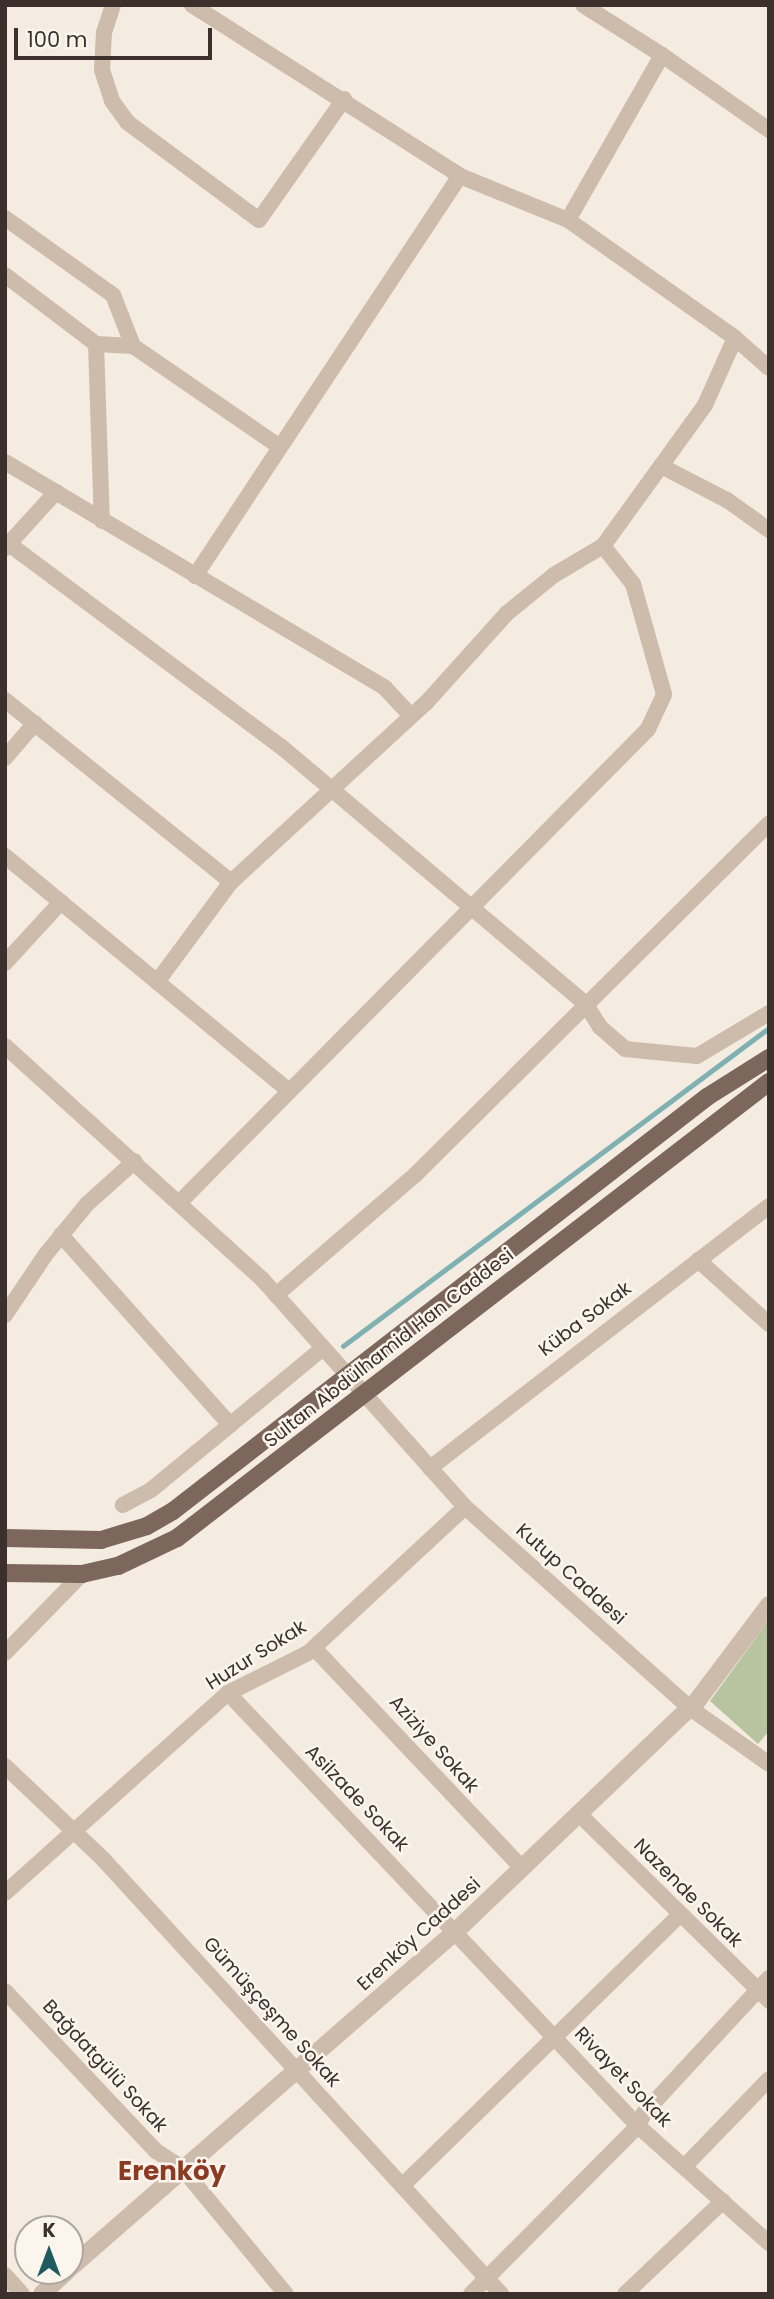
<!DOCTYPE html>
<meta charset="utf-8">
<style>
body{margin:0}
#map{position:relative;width:774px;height:2299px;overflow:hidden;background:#f4ebe1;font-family:Poppins,sans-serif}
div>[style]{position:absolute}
.green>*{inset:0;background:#b8c4a0}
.stream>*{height:4.5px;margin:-2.25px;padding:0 2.25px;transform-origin:2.25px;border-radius:2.25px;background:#7fb0b2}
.minor>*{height:16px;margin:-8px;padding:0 8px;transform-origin:8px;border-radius:8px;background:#cdbbac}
.tertiary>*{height:18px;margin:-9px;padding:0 9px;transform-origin:9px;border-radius:9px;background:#cdbbac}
.primary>*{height:18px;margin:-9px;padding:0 9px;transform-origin:9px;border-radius:9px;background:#7d675c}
span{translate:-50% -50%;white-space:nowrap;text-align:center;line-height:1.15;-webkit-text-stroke:5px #fbf5ee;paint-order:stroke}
.street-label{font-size:19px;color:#3b302b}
.district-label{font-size:26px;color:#8c3b22;font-weight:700}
.frame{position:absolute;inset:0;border:7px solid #3b302b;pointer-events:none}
.north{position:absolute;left:14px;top:2215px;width:70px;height:70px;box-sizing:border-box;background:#fbf5ee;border:2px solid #aea6a0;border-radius:50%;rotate:0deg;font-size:19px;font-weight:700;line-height:28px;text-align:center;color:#3b302b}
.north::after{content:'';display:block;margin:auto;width:24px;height:32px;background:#1f5a5e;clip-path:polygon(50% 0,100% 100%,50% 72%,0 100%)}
.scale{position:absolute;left:14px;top:28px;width:198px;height:32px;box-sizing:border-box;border:4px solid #3b302b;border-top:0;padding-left:9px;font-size:21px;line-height:24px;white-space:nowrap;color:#3b302b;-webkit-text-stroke:5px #fbf5ee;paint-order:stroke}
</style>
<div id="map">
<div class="green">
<div style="clip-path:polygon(769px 1620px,769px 1731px,758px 1744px,710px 1701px)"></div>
</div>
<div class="stream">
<div style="left:343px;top:1346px;width:532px;rotate:-36.74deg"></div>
</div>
<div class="minor">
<div style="left:113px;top:5px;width:28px;rotate:108deg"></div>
<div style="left:104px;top:32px;width:38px;rotate:93deg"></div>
<div style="left:102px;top:70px;width:33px;rotate:72deg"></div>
<div style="left:112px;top:101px;width:26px;rotate:54deg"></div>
<div style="left:127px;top:122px;width:164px;rotate:36.6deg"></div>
<div style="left:259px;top:220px;width:148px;rotate:-54.9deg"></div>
<div style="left:192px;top:5px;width:318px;rotate:32.5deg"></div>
<div style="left:460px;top:176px;width:117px;rotate:22.2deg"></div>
<div style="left:568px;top:220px;width:204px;rotate:35.2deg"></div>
<div style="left:735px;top:338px;width:45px;rotate:41.4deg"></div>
<div style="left:662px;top:55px;width:131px;rotate:35deg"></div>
<div style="left:5px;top:218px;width:133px;rotate:35.5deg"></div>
<div style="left:113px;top:295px;width:55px;rotate:68.6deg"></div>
<div style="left:568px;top:220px;width:190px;rotate:-60.3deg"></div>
<div style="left:662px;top:55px;width:93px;rotate:-147.7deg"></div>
<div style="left:5px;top:275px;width:114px;rotate:37.2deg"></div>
<div style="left:96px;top:344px;width:37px;rotate:3deg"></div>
<div style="left:133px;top:346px;width:178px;rotate:34.5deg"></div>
<div style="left:96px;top:344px;width:177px;rotate:88.1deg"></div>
<div style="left:5px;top:462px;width:442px;rotate:30.7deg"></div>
<div style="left:385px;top:688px;width:38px;rotate:47deg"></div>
<div style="left:663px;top:467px;width:72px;rotate:27.3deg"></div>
<div style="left:727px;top:500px;width:52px;rotate:35.5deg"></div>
<div style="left:9px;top:544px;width:343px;rotate:36.7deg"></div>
<div style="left:284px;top:749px;width:394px;rotate:40.2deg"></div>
<div style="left:585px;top:1003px;width:28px;rotate:58deg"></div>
<div style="left:600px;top:1027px;width:33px;rotate:41deg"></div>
<div style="left:625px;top:1049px;width:72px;rotate:5.6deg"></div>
<div style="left:697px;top:1056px;width:84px;rotate:-30.8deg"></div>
<div style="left:5px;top:548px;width:76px;rotate:-47.7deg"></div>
<div style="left:195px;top:576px;width:480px;rotate:-56.5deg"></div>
<div style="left:5px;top:700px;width:290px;rotate:38.8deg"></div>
<div style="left:5px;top:758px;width:46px;rotate:-49.4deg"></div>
<div style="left:5px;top:856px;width:367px;rotate:39.6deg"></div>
<div style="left:5px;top:963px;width:83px;rotate:-47.4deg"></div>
<div style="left:157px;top:982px;width:124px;rotate:-53.5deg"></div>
<div style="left:231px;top:882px;width:265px;rotate:-42.6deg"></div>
<div style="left:426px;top:703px;width:120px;rotate:-48deg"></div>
<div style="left:506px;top:614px;width:62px;rotate:-39.1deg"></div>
<div style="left:554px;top:575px;width:57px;rotate:-30.6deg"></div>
<div style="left:603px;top:546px;width:174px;rotate:-54.1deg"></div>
<div style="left:705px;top:405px;width:73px;rotate:-65.9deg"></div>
<div style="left:5px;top:1046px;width:347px;rotate:42.2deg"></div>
<div style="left:262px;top:1279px;width:305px;rotate:48.3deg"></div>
<div style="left:465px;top:1507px;width:302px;rotate:41.8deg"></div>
<div style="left:690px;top:1708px;width:97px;rotate:35.3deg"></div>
<div style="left:180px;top:1202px;width:665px;rotate:-45.3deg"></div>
<div style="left:648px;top:729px;width:38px;rotate:-65deg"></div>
<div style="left:664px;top:694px;width:114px;rotate:-105.7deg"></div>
<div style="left:633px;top:584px;width:48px;rotate:-128.3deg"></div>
<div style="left:61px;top:1235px;width:254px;rotate:48.3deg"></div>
<div style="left:230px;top:1425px;width:102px;rotate:140.6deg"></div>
<div style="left:151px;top:1490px;width:32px;rotate:152deg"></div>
<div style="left:698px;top:1260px;width:96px;rotate:42deg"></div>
<div style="left:276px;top:1295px;width:184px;rotate:-40.8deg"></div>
<div style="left:415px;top:1175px;width:499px;rotate:-44.8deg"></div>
<div style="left:5px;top:1315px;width:73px;rotate:-56.1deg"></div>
<div style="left:46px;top:1254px;width:65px;rotate:-50.6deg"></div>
<div style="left:87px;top:1204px;width:64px;rotate:-41.9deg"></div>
<div style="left:230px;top:1425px;width:121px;rotate:-39.6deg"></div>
<div style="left:430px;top:1468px;width:428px;rotate:-37.7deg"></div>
<div style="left:314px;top:1648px;width:303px;rotate:46.6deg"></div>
<div style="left:5px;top:1653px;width:110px;rotate:-45.7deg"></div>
<div style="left:228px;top:1693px;width:596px;rotate:46.56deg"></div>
<div style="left:638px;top:2126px;width:176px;rotate:41.8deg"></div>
<div style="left:5px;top:1766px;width:135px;rotate:43.5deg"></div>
<div style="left:103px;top:1859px;width:590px;rotate:47.54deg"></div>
<div style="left:579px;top:1814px;width:267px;rotate:44.5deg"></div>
<div style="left:5px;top:1893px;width:300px;rotate:-41.9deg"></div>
<div style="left:228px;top:1693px;width:89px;rotate:-26.6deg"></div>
<div style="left:308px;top:1653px;width:214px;rotate:-42.9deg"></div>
<div style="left:5px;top:1991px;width:220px;rotate:46.7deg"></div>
<div style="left:156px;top:2151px;width:31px;rotate:33deg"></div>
<div style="left:182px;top:2168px;width:163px;rotate:50.5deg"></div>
<div style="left:684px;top:2167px;width:122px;rotate:-46deg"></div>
<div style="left:402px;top:2186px;width:388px;rotate:-44.3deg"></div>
<div style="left:5px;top:2275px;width:25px;rotate:48deg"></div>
<div style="left:471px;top:2294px;width:237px;rotate:-45.2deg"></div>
<div style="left:638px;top:2126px;width:14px;rotate:-65deg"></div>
<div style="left:644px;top:2113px;width:184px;rotate:-47.2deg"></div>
<div style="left:625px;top:2294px;width:135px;rotate:-43.5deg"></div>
</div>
<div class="tertiary">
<div style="left:70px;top:2268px;width:512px;rotate:-41.12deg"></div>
<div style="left:456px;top:1931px;width:333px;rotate:-43.7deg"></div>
<div style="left:697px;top:1701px;width:120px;rotate:-53.1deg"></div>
<div style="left:42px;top:2294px;width:34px;rotate:-43deg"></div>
</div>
<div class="primary">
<div style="left:5px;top:1538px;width:96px;rotate:1.2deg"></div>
<div style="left:101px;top:1540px;width:48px;rotate:-16.9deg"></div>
<div style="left:147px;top:1526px;width:30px;rotate:-30deg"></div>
<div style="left:173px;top:1511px;width:676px;rotate:-37.79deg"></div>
<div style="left:707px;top:1097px;width:73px;rotate:-32.2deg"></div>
<div style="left:5px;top:1573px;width:77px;rotate:0.7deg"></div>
<div style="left:82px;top:1574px;width:37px;rotate:-13deg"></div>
<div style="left:118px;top:1566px;width:65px;rotate:-25.4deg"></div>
<div style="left:177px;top:1538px;width:747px;rotate:-37.61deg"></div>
</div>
<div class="street-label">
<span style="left:585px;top:1319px;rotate:-37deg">Küba Sokak</span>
<span style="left:389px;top:1348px;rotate:-38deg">Sultan Abdülhamid Han Caddesi</span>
<span style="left:571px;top:1574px;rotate:42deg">Kutup Caddesi</span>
<span style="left:256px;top:1655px;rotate:-32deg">Huzur Sokak</span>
<span style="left:434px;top:1744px;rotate:48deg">Aziziye Sokak</span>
<span style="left:357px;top:1798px;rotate:46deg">Asilzade Sokak</span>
<span style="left:688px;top:1893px;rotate:45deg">Nazende Sokak</span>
<span style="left:419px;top:1934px;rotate:-42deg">Erenköy Caddesi</span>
<span style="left:272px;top:2012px;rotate:48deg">Gümüşçeşme Sokak</span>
<span style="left:105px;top:2066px;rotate:47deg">Bağdatgülü Sokak</span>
<span style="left:623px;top:2077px;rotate:46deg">Rivayet Sokak</span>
</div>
<div class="district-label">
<span style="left:172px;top:2172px">Erenköy</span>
</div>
<div class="frame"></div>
<div class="north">K</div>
<div class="scale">100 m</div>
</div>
